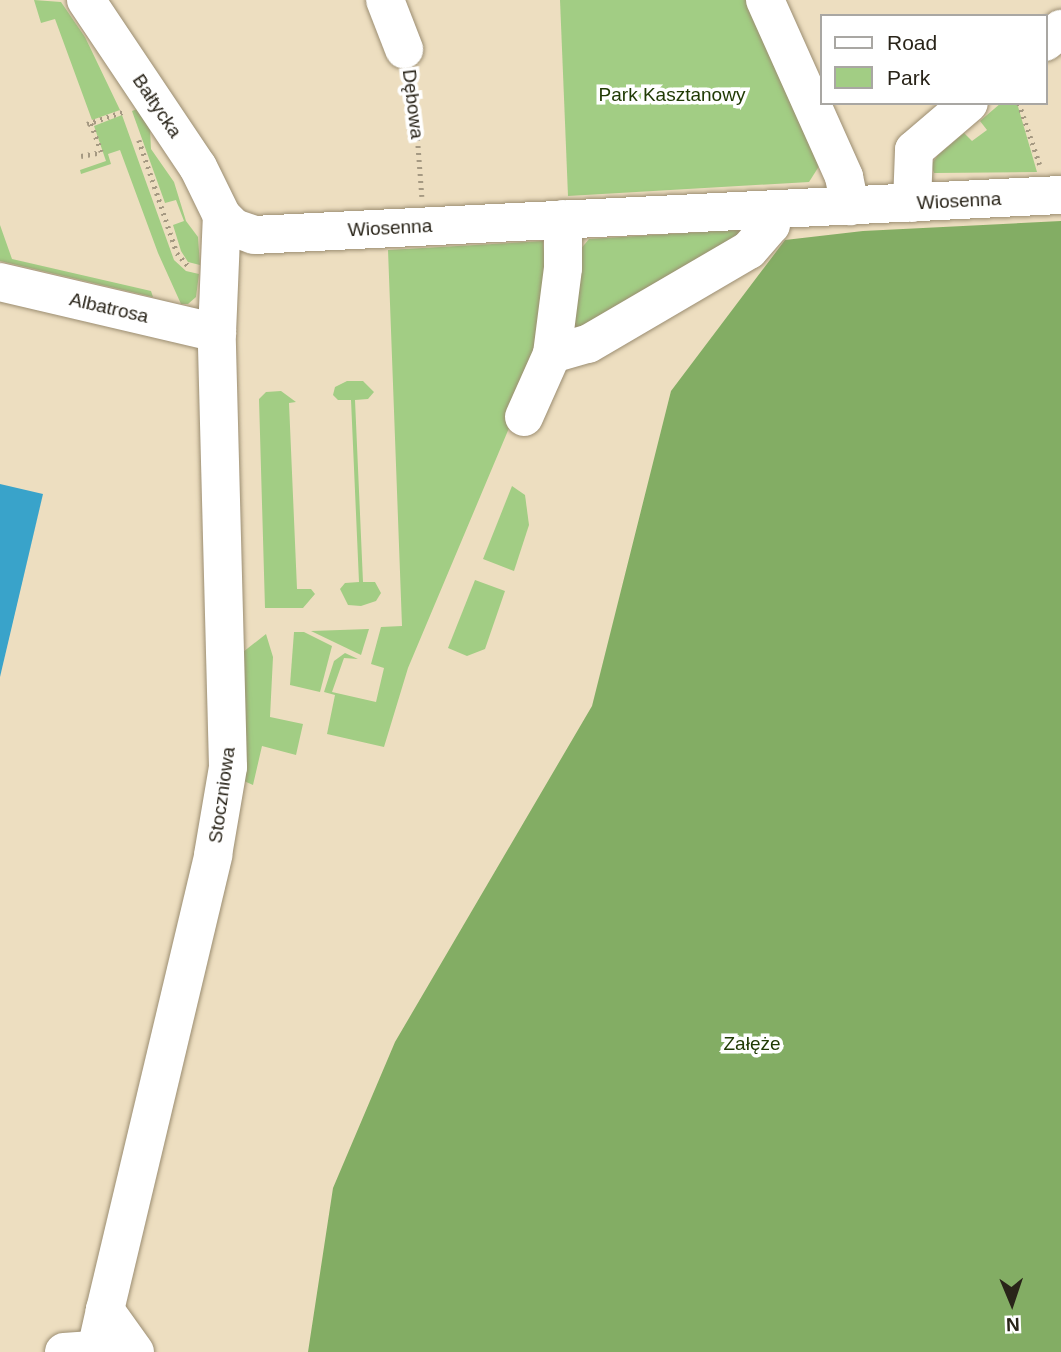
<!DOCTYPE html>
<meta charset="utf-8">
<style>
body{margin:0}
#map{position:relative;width:1061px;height:1352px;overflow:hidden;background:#eddec0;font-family:Arial,sans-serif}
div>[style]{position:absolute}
.green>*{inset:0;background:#a2cd84}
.forest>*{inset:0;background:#83ad64}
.water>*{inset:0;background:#39a3ca}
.path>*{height:4.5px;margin-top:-2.25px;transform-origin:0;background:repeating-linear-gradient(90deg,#a59982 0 2px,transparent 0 7px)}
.roads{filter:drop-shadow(0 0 2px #9b8d71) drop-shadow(0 0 2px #9b8d71)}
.minor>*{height:38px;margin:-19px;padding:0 19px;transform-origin:19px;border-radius:19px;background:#fff}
span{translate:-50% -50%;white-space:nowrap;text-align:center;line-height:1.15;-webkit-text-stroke:7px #fff;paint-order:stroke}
.park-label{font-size:19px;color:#213b05}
.street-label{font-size:19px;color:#292419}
.legend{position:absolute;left:820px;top:14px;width:228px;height:91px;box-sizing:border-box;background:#fff;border:2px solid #a9a7a3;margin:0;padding:9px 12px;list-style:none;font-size:21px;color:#292419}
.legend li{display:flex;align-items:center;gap:14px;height:35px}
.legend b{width:35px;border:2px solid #a9a7a3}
.north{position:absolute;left:977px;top:1268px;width:70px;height:70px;-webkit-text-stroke:5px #fff;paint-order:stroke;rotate:178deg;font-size:19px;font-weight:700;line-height:28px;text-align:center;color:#292419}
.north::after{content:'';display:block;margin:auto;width:24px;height:32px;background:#292419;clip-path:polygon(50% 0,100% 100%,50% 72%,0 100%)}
</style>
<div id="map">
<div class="green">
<div style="clip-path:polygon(34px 0,61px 2px,85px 37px,120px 110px,92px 120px,55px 19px,41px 23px)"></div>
<div style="clip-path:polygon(560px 0,759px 0,823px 160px,809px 182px,568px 196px)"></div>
<div style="clip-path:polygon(1001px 103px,1017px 103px,1037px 172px,934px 173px,931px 165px,938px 155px,964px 133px,972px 141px,987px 130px,980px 121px)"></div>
<div style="clip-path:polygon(137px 109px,150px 129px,151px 149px,174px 182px,186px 221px,198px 237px,200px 265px,188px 262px,181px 251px,173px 225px,184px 221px,176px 200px,165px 203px,132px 111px)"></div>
<div style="clip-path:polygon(122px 115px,174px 260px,186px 271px,199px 274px,196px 297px,188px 304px,181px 304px,158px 253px,120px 150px,108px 154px,111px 164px,81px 174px,80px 170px,106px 161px,94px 126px)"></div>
<div style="clip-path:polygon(0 225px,12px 259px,151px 291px,153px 297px,0 261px)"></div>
<div style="clip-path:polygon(749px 229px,586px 338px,565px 322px,579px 251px,589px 239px)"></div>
<div style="clip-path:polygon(543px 241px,548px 303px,515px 414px,408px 668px,384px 747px,327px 734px,335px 695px,324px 692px,334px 661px,345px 653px,358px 659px,344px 658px,332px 692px,376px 702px,384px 668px,371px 664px,381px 627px,402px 626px,388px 250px)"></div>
<div style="clip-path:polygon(347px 381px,363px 381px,374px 392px,368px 399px,355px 400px,363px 582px,375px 582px,381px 593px,376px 601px,361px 606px,348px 605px,340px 589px,345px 583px,359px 582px,351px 400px,338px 400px,333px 395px,335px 387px)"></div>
<div style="clip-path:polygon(281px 391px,296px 402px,289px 403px,297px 589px,311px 589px,315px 594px,303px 608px,265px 608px,259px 399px,266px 392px)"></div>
<div style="clip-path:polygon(512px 486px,525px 495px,529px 525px,514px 571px,483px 559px)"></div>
<div style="clip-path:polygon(475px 580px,505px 591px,485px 649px,467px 656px,448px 648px)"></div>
<div style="clip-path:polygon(369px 629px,361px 655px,311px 631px)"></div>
<div style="clip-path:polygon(294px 632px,304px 632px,332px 646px,320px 692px,290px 685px)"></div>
<div style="clip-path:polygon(266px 634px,273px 657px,270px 717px,303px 724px,296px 755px,262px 746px,253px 785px,244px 781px,243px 652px)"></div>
</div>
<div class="forest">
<div style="clip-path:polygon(1061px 221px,1061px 1352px,308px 1352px,333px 1188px,395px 1042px,592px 706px,671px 391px,785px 240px,863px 231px)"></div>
</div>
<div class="water">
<div style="clip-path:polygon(0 484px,43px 494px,0 677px)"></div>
</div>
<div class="path">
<div style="left:413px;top:76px;width:121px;rotate:85.7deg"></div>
<div style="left:1019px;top:103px;width:65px;rotate:71.3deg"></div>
<div style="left:87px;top:124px;width:40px;rotate:-18.9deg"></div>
<div style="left:139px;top:140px;width:119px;rotate:71.4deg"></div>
<div style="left:177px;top:253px;width:18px;rotate:49deg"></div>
<div style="left:81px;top:156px;width:20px;rotate:-11deg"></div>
<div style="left:101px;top:152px;width:32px;rotate:-110deg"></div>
</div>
<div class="roads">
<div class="minor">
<div style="left:86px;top:0;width:201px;rotate:56.2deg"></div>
<div style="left:198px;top:167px;width:55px;rotate:63.9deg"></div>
<div style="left:222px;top:216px;width:17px;rotate:45deg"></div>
<div style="left:234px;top:228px;width:21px;rotate:19deg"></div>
<div style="left:254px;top:235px;width:808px;rotate:-2.84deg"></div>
<div style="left:385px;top:0;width:53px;rotate:68.8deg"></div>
<div style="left:765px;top:0;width:194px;rotate:65.9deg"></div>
<div style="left:844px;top:177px;width:30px;rotate:78deg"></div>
<div style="left:1045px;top:42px;width:21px;rotate:-39deg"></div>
<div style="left:912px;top:203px;width:53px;rotate:-87.8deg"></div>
<div style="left:914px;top:150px;width:72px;rotate:-40.5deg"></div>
<div style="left:0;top:282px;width:223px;rotate:13.2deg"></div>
<div style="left:552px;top:354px;width:37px;rotate:-16deg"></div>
<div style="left:588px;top:344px;width:186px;rotate:-30.3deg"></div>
<div style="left:749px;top:250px;width:33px;rotate:-49deg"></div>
<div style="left:771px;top:225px;width:15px;rotate:-86deg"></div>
<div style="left:524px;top:417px;width:69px;rotate:-66deg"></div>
<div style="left:552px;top:354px;width:87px;rotate:-82.7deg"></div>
<div style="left:563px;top:268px;width:49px;rotate:-90deg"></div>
<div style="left:64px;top:1352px;width:32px;rotate:-4deg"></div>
<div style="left:96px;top:1350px;width:41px;rotate:-77.3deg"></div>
<div style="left:135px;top:1352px;width:52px;rotate:-125.5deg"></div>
<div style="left:105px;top:1310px;width:468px;rotate:-76.6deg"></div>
<div style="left:213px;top:855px;width:89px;rotate:-80.3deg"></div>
<div style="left:228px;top:767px;width:434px;rotate:-91.5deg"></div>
<div style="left:217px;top:333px;width:117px;rotate:-87.6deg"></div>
</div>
</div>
<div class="park-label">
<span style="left:672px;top:95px">Park Kasztanowy</span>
<span style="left:752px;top:1044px">Załęże</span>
</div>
<div class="street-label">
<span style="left:413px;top:104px;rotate:83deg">Dębowa</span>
<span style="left:157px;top:106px;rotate:56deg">Bałtycka</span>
<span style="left:959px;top:201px;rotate:-3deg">Wiosenna</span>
<span style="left:390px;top:228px;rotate:-3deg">Wiosenna</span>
<span style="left:109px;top:308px;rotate:13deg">Albatrosa</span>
<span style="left:222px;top:795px;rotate:-82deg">Stoczniowa</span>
</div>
<ul class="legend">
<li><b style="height:9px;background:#fff"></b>Road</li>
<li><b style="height:19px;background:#a2cd84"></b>Park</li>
</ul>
<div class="north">N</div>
</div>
